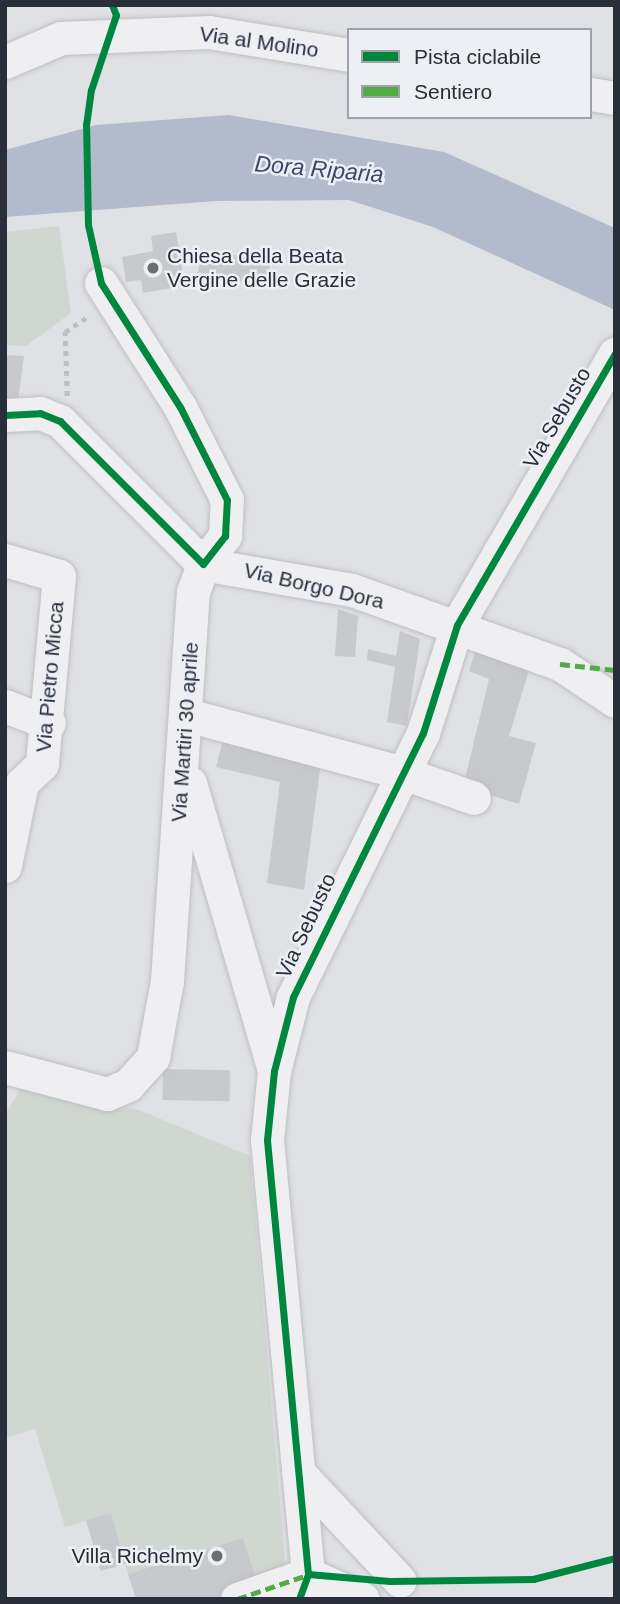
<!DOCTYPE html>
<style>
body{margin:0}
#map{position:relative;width:620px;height:1604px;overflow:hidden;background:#e0e1e4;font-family:Helvetica,sans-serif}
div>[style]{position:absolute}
.green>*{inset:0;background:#d0d7d0}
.water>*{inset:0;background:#b1bbcc}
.building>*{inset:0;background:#c8c9cc;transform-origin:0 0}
.path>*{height:4.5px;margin-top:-2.25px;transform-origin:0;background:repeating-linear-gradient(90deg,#bebfc4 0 5px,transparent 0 10px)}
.roads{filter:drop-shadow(0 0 2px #bebfc2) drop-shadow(0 0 2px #bebfc2)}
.minor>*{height:33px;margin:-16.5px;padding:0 16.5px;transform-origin:16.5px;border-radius:16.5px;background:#efeff1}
.quiet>*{height:5px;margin-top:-2.5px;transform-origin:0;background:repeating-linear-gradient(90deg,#53ab46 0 10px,transparent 0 15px)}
.cycleway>*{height:7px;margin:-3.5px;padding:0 3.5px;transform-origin:3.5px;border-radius:3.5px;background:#00873e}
.dots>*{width:19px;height:19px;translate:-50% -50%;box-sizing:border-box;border:4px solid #edeff4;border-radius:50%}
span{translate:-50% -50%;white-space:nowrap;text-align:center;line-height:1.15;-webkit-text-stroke:5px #edeff4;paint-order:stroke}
.street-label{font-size:21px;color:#292e3b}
.poi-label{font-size:21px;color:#292e3b}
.left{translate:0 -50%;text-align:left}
.right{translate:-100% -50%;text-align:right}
.water-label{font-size:23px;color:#384a6a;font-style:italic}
.frame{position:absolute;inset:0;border:7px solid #292e3b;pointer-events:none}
.legend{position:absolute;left:347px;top:28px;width:245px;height:91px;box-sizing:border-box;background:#edeff4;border:2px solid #9fa2aa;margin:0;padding:9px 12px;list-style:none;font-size:21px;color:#292e3b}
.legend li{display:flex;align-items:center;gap:14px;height:35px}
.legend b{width:35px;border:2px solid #9fa2aa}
</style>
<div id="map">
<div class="green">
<div style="clip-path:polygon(59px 226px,71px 313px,26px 346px,5px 345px,5px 232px)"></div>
<div style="clip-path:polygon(23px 1085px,139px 1110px,250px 1156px,286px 1573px,259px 1588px,243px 1538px,128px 1574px,111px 1514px,65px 1527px,35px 1429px,5px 1438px,5px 1114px)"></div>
</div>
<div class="water">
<div style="clip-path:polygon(229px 115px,444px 152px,615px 228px,615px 310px,433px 227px,349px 200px,216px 201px,5px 217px,5px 150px,96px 125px)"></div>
</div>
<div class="building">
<div style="clip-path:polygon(176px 232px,185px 286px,143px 293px,141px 280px,126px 282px,122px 257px,153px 251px,151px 236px)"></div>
<div style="left:201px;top:251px;width:70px;height:25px;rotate:7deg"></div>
<div style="clip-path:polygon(5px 355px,24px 356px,17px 408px,5px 409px)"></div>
<div style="clip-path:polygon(338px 609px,358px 616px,355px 657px,335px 656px)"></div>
<div style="clip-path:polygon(400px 631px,420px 639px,407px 726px,387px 722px,395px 667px,367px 660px,368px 649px,396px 656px)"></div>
<div style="clip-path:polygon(478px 642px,530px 667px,509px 736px,536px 743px,519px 804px,463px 787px,489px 679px,469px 671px)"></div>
<div style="clip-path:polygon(225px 732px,322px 755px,304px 890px,267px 883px,280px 782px,216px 767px)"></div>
<div style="left:163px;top:1069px;width:67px;height:31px;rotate:1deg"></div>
<div style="left:111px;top:1513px;width:53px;height:26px;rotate:74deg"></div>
<div style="clip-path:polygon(243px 1538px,259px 1588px,224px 1599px,136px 1599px,128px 1574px)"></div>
</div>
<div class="path">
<div style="left:67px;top:396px;width:64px;rotate:-91.8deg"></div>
<div style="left:65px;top:332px;width:29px;rotate:-34deg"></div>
</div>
<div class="roads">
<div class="minor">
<div style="left:5px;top:62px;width:61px;rotate:-23.2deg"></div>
<div style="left:61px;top:38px;width:148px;rotate:-2.3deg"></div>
<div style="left:209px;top:32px;width:142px;rotate:9.3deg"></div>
<div style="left:590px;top:94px;width:25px;rotate:9deg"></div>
<div style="left:5px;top:415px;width:35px;rotate:-3deg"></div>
<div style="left:40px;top:413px;width:22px;rotate:22deg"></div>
<div style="left:60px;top:421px;width:202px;rotate:45deg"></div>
<div style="left:5px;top:560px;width:56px;rotate:16.5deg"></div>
<div style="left:59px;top:576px;width:189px;rotate:95.2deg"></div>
<div style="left:42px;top:764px;width:28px;rotate:136deg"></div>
<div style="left:22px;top:783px;width:85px;rotate:101.6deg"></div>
<div style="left:203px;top:564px;width:151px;rotate:9.9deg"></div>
<div style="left:352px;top:590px;width:221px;rotate:19.6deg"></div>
<div style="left:560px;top:664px;width:66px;rotate:33.9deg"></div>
<div style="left:5px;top:706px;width:47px;rotate:21.1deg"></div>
<div style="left:187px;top:715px;width:224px;rotate:15deg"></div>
<div style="left:403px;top:773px;width:75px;rotate:19.4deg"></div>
<div style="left:190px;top:783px;width:300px;rotate:73.7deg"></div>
<div style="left:5px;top:1067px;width:106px;rotate:14.8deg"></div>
<div style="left:107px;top:1094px;width:23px;rotate:-23deg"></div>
<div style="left:128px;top:1085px;width:38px;rotate:-48deg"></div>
<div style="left:153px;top:1057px;width:77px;rotate:-79.6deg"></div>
<div style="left:167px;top:981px;width:390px;rotate:-86.2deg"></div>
<div style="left:193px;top:592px;width:30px;rotate:-70deg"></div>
<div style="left:203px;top:564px;width:36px;rotate:-52deg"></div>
<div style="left:225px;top:536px;width:36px;rotate:-87deg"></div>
<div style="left:227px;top:500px;width:104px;rotate:-116.8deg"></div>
<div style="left:180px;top:407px;width:147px;rotate:-122.5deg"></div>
<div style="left:298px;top:1472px;width:149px;rotate:46.9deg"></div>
<div style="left:308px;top:1574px;width:60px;rotate:24.4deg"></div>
<div style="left:237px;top:1599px;width:75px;rotate:-19.4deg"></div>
<div style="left:299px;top:1599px;width:27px;rotate:-70deg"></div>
<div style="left:308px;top:1574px;width:436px;rotate:-95.4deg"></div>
<div style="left:267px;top:1140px;width:69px;rotate:-84.2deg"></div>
<div style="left:274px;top:1071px;width:76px;rotate:-75.6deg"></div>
<div style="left:293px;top:997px;width:294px;rotate:-63.8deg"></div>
<div style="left:423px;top:733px;width:113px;rotate:-72.5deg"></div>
<div style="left:457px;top:625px;width:314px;rotate:-59.8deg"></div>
</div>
</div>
<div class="quiet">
<div style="left:560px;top:664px;width:55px;rotate:6.2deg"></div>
<div style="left:237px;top:1599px;width:77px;rotate:-18.9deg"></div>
</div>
<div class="cycleway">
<div style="left:5px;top:415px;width:35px;rotate:-3deg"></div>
<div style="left:40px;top:413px;width:22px;rotate:22deg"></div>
<div style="left:60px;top:421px;width:202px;rotate:45deg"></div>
<div style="left:203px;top:564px;width:36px;rotate:-52deg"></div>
<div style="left:225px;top:536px;width:36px;rotate:-87deg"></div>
<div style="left:227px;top:500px;width:104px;rotate:-116.8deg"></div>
<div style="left:180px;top:407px;width:147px;rotate:-122.5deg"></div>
<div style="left:101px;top:283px;width:59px;rotate:-102.6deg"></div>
<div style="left:88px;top:225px;width:100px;rotate:-91.1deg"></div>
<div style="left:86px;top:125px;width:35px;rotate:-82deg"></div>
<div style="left:91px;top:90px;width:79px;rotate:-71.6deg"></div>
<div style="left:116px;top:15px;width:11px;rotate:-112deg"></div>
<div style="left:308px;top:1574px;width:82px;rotate:4.9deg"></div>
<div style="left:390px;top:1581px;width:143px;rotate:-0.8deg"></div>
<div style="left:533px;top:1579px;width:85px;rotate:-14.4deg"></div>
<div style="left:299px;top:1599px;width:27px;rotate:-70deg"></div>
<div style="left:308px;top:1574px;width:436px;rotate:-95.4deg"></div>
<div style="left:267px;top:1140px;width:69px;rotate:-84.2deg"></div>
<div style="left:274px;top:1071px;width:76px;rotate:-75.6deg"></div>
<div style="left:293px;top:997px;width:294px;rotate:-63.8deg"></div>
<div style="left:423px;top:733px;width:113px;rotate:-72.5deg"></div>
<div style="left:457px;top:625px;width:314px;rotate:-59.8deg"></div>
</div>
<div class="dots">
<div style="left:153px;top:268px;background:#696d76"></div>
<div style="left:217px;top:1556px;background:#696d76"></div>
</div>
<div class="street-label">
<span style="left:259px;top:42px;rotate:8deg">Via al Molino</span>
<span style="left:557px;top:418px;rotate:-60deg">Via Sebusto</span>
<span style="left:314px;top:586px;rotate:13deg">Via Borgo Dora</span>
<span style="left:50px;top:677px;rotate:-85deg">Via Pietro Micca</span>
<span style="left:185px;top:732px;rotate:-86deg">Via Martiri 30 aprile</span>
<span style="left:306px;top:926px;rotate:-65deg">Via Sebusto</span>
</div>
<div class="poi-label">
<span class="left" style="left:167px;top:268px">Chiesa della Beata<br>Vergine delle Grazie</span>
<span class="right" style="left:203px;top:1556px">Villa Richelmy</span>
</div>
<div class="water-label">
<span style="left:319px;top:169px;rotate:5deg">Dora Riparia</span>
</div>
<div class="frame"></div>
<ul class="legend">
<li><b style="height:9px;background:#00873e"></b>Pista ciclabile</li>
<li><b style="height:9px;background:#53ab46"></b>Sentiero</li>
</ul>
</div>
